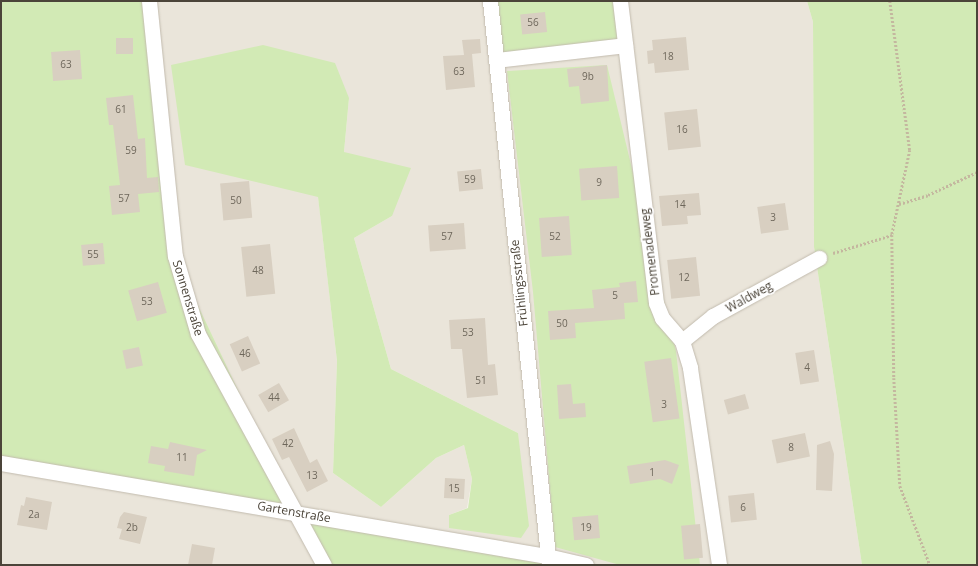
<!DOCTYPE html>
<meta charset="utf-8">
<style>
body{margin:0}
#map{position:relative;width:978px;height:566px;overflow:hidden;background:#f6f3ec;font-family:"Open Sans",sans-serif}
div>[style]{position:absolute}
.residential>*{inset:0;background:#eae5da}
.green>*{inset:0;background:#d2eab5}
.building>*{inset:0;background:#d8cfc1;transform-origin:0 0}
.path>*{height:2.5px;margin-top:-1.25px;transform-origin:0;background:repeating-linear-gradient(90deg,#c4b79f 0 2px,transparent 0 4px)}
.roads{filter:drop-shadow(0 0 1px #c2bbae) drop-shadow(0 0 1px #c2bbae)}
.street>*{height:15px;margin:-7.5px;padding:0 7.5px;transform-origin:7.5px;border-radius:7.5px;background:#fff}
span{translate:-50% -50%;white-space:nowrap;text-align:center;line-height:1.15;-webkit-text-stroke:3.5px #fff;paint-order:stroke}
.number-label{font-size:10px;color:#6e675b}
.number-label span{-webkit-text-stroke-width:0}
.street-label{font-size:12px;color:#4b4439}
.frame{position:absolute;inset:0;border:2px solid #4b4439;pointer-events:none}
</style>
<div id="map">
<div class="residential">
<div style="clip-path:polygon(evenodd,1px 1px,807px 1px,813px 22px,814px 247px,862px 565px,1px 565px,1px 1px,349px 98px,344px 152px,392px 216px,354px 238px,391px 369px,518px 433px,521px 538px,449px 515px,467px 508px,472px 479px,464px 445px,436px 458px,381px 507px,333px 473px,337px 361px,318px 196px,349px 98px)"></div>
</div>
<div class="green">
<div style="clip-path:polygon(1px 1px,149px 1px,175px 257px,296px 513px,547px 556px,552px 565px,324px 565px,296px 513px,1px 466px)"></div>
<div style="clip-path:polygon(490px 1px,620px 1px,625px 45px,496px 60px)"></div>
<div style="clip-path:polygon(807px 1px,977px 1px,977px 565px,862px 565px,814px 247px,813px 22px)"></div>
<div style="clip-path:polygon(263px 45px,335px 63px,349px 98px,344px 152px,411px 168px,392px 216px,354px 238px,391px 369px,518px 433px,529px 526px,521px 538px,449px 528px,449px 515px,468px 508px,472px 479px,464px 445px,436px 458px,381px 507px,333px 473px,337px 361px,318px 197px,185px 165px,171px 65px)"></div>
<div style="clip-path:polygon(607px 65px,676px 351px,700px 565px,620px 565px,555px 547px,533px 292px,507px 71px)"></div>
</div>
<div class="building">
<div style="left:545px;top:12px;width:20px;height:25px;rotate:84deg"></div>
<div style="clip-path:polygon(686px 37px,689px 70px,655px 73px,654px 63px,648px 64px,647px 51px,653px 50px,652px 40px)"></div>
<div style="left:116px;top:38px;width:17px;height:16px"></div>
<div style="clip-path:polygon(480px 39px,481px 53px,472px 54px,475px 87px,446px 90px,443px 56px,464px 55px,462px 40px)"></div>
<div style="left:80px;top:50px;width:29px;height:29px;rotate:86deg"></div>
<div style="clip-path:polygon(607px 65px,609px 101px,581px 104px,579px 86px,569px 87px,567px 69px)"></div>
<div style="clip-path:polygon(133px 95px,138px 139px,145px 138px,147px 178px,158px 177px,159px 192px,138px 194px,140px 212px,112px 215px,109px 186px,120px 185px,113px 125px,109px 125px,106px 98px)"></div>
<div style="left:697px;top:109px;width:38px;height:33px;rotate:84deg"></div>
<div style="left:617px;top:166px;width:32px;height:38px;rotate:86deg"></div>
<div style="left:481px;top:169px;width:20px;height:24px;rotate:84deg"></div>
<div style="left:249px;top:181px;width:37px;height:29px;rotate:85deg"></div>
<div style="clip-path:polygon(699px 193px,701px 215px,687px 216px,688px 224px,662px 226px,659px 196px)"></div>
<div style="left:785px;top:203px;width:27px;height:28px;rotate:82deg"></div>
<div style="left:569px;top:216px;width:39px;height:30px;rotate:86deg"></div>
<div style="left:464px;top:223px;width:26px;height:36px;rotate:86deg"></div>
<div style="left:103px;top:243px;width:21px;height:22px;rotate:85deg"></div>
<div style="left:270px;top:244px;width:50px;height:29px;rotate:84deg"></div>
<div style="left:696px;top:257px;width:39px;height:29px;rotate:84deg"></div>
<div style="clip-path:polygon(636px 281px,638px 302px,624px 303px,625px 319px,575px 323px,576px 338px,550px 340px,548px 311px,594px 308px,592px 290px,620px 287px,619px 283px)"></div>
<div style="left:158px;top:282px;width:32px;height:31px;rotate:74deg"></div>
<div style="clip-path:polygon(485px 318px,488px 365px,495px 364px,498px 395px,467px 398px,462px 349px,451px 349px,449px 320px)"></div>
<div style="left:248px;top:336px;width:30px;height:20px;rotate:66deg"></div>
<div style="left:139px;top:347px;width:19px;height:17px;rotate:78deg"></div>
<div style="left:814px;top:350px;width:32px;height:19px;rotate:81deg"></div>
<div style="left:671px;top:358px;width:61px;height:27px;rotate:82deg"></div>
<div style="left:279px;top:383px;width:20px;height:24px;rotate:60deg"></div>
<div style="clip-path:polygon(571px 384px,573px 404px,585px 403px,586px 417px,559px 419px,557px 385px)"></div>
<div style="left:745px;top:394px;width:15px;height:22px;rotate:74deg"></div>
<div style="clip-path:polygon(294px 428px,310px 463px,317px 459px,328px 481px,307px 492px,289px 457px,282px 460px,272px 439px)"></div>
<div style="left:805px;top:433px;width:24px;height:34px;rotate:78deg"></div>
<div style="clip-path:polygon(830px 441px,834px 454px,832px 491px,816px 490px,817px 445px)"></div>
<div style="clip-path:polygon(170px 442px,207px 450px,197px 455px,194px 476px,164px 471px,165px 466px,148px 463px,151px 446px,168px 449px)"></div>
<div style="clip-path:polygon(665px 460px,679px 465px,672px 484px,660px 479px,630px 484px,627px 466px)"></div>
<div style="left:445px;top:478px;width:20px;height:20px;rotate:3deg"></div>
<div style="left:754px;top:493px;width:27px;height:26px;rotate:84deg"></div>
<div style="clip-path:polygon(26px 497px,52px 502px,47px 530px,17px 525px,21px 505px,24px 506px)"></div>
<div style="clip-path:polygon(124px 512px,147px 517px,140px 544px,119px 539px,122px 529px,117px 528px,120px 517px)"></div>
<div style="left:598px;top:515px;width:23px;height:26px;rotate:85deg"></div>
<div style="left:700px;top:524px;width:34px;height:19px;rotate:85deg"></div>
<div style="clip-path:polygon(192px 544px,215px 548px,212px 565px,188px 565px)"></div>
</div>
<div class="path">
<div style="left:890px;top:1px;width:150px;rotate:82.4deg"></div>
<div style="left:910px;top:150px;width:87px;rotate:102deg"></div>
<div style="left:892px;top:235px;width:143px;rotate:89.2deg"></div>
<div style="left:894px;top:378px;width:108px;rotate:86.8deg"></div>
<div style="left:900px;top:486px;width:85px;rotate:69.2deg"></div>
<div style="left:899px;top:204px;width:30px;rotate:-17deg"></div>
<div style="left:928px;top:195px;width:54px;rotate:-25.1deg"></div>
<div style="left:833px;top:253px;width:62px;rotate:-17deg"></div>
</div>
<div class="roads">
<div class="street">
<div style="left:149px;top:1px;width:256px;rotate:84.2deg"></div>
<div style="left:175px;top:256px;width:81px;rotate:73.6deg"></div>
<div style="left:198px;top:334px;width:263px;rotate:61.4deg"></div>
<div style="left:490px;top:1px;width:567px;rotate:84.03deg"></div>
<div style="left:620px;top:1px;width:304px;rotate:83.2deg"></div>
<div style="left:656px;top:303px;width:16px;rotate:68deg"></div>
<div style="left:662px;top:318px;width:30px;rotate:49deg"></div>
<div style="left:682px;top:341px;width:28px;rotate:73deg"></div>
<div style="left:690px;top:368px;width:199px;rotate:81.6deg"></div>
<div style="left:496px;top:60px;width:130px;rotate:-6.6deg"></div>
<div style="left:682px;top:341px;width:40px;rotate:-39deg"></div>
<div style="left:713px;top:316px;width:121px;rotate:-28.7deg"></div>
<div style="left:1px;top:463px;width:554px;rotate:9.67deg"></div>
<div style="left:547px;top:556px;width:40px;rotate:13deg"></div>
</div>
</div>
<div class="number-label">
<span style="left:533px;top:23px">56</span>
<span style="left:668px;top:57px">18</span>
<span style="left:66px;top:65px">63</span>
<span style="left:459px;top:72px">63</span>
<span style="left:588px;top:77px">9b</span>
<span style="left:121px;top:110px">61</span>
<span style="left:682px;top:130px">16</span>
<span style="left:131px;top:151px">59</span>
<span style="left:470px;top:180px">59</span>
<span style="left:599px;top:183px">9</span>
<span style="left:124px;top:199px">57</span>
<span style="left:236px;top:201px">50</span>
<span style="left:680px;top:205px">14</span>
<span style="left:773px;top:218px">3</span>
<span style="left:447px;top:237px">57</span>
<span style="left:555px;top:237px">52</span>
<span style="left:93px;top:255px">55</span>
<span style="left:258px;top:271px">48</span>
<span style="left:684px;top:278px">12</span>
<span style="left:615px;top:296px">5</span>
<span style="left:147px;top:302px">53</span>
<span style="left:562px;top:324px">50</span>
<span style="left:468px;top:333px">53</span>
<span style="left:245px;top:354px">46</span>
<span style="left:807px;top:368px">4</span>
<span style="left:481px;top:381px">51</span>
<span style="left:274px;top:398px">44</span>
<span style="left:664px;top:405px">3</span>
<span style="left:288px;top:444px">42</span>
<span style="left:791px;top:448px">8</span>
<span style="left:182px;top:458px">11</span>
<span style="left:652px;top:473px">1</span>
<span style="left:312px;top:476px">13</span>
<span style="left:454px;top:489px">15</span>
<span style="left:743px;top:508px">6</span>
<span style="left:34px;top:515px">2a</span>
<span style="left:132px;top:528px">2b</span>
<span style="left:586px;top:528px">19</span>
</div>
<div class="street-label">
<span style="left:650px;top:252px;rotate:-97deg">Promenadeweg</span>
<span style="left:519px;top:283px;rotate:-96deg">Frühlingsstraße</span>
<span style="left:749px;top:297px;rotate:-29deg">Waldweg</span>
<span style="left:188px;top:298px;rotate:73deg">Sonnenstraße</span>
<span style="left:294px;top:512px;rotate:10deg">Gartenstraße</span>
</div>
<div class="frame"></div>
</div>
